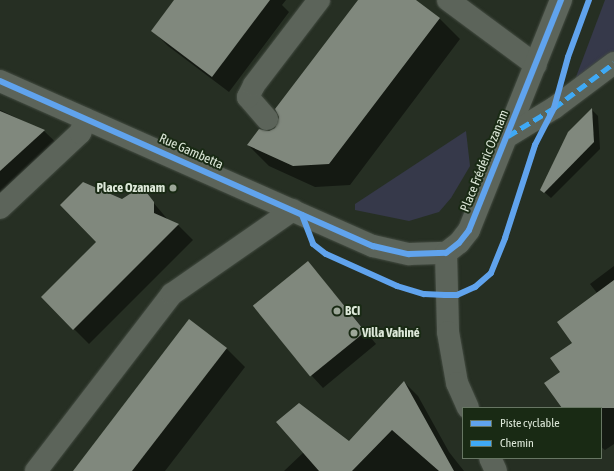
<!DOCTYPE html>
<meta charset="utf-8">
<style>
body{margin:0}
#map{position:relative;width:614px;height:471px;overflow:hidden;background:#262f23;font-family:"Asap Condensed",sans-serif}
div>[style]{position:absolute}
.green>*{inset:0;background:#36394a}
.shadow>*{inset:0;background:#0007}
.building>*{inset:0;background:#80887d;transform-origin:0 0}
.roads{filter:drop-shadow(0 0 1px #444c42) drop-shadow(0 0 1px #444c42)}
.minor>*{height:22px;margin:-11px;padding:0 11px;transform-origin:11px;border-radius:11px;background:#5c645a}
.quiet>*{height:5px;margin-top:-2.5px;transform-origin:0;background:repeating-linear-gradient(90deg,#3fa9f5 0 10px,transparent 0 15px)}
.cycleway>*{height:6px;margin:-3px;padding:0 3px;transform-origin:3px;border-radius:3px;background:#60a3ed}
.dots>*{width:11px;height:11px;translate:-50% -50%;box-sizing:border-box;border:2px solid #192a14;border-radius:50%}
span{translate:-50% -50%;white-space:nowrap;text-align:center;line-height:1.15;-webkit-text-stroke:4px #192a14;paint-order:stroke}
.street-label{font-size:13px;color:#dde8d9}
.poi-label{font-size:13px;color:#dde8d9;font-weight:700}
.right{translate:-100% -50%;text-align:right}
.left{translate:0 -50%;text-align:left}
.legend{position:absolute;left:462px;top:407px;width:140px;height:52px;box-sizing:border-box;background:#192a14;border:1px solid #677663;margin:0;padding:5px 7px;list-style:none;font-size:12px;color:#dde8d9}
.legend li{display:flex;align-items:center;gap:8px;height:20px}
.legend b{width:20px;border:1px solid #677663}
</style>
<div id="map">
<div class="green">
<div style="clip-path:polygon(605px 0,614px 0,614px 55px,573px 85px)"></div>
<div style="clip-path:polygon(466px 131px,470px 166px,451px 198px,439px 212px,409px 221px,355px 210px,355px 204px)"></div>
</div>
<div class="shadow">
<div style="clip-path:polygon(176px 0,286px 0,282px 5px,289px 12px,229px 92px,168px 46px,152px 30px)"></div>
<div style="clip-path:polygon(359px 0,414px 0,439px 18px,460px 39px,350px 185px,315px 187px,269px 166px,248px 145px,276px 129px)"></div>
<div style="clip-path:polygon(0 110px,44px 131px,65px 151px,0 211px)"></div>
<div style="clip-path:polygon(592px 110px,598px 116px,600px 149px,551px 198px,542px 190px,569px 134px)"></div>
<div style="clip-path:polygon(146px 194px,169px 221px,178px 225px,193px 240px,89px 344px,42px 297px,98px 242px,122px 201px)"></div>
<div style="clip-path:polygon(308px 262px,376px 344px,323px 388px,312px 376px)"></div>
<div style="clip-path:polygon(614px 266px,614px 444px,605px 450px,601px 447px,601px 408px,563px 408px,562px 373px,597px 293px,590px 284px)"></div>
<div style="clip-path:polygon(226px 348px,245px 367px,165px 471px,74px 471px)"></div>
<div style="clip-path:polygon(404px 382px,418px 396px,449px 452px,464px 471px,284px 471px,304px 452px,356px 448px)"></div>
</div>
<div class="building">
<div style="clip-path:polygon(174px 0,270px 0,212px 77px,151px 31px)"></div>
<div style="clip-path:polygon(358px 0,416px 0,440px 18px,329px 164px,293px 166px,247px 145px,259px 129px,269px 131px,275px 128px,279px 117px,275px 109px)"></div>
<div style="clip-path:polygon(592px 108px,594px 142px,544px 193px,540px 190px,568px 132px)"></div>
<div style="clip-path:polygon(0 111px,45px 130px,0 171px)"></div>
<div style="clip-path:polygon(83px 182px,122px 199px,136px 190px,147px 193px,154px 202px,154px 213px,179px 224px,73px 330px,41px 297px,96px 242px,60px 205px)"></div>
<div style="left:308px;top:261px;width:91px;height:71px;rotate:51deg"></div>
<div style="clip-path:polygon(614px 280px,614px 408px,562px 408px,544px 383px,560px 372px,550px 358px,572px 343px,557px 322px)"></div>
<div style="clip-path:polygon(189px 319px,227px 348px,132px 471px,73px 471px)"></div>
<div style="clip-path:polygon(404px 381px,454px 471px,439px 471px,392px 430px,352px 471px,319px 471px,276px 422px,299px 403px,349px 441px)"></div>
</div>
<div class="roads">
<div class="minor">
<div style="left:448px;top:0;width:109px;rotate:36.5deg"></div>
<div style="left:0;top:81px;width:408px;rotate:23.9deg"></div>
<div style="left:373px;top:246px;width:37px;rotate:13deg"></div>
<div style="left:409px;top:254px;width:37px;rotate:-2deg"></div>
<div style="left:446px;top:253px;width:16px;rotate:-38deg"></div>
<div style="left:459px;top:243px;width:16px;rotate:-52deg"></div>
<div style="left:469px;top:230px;width:248px;rotate:-68.2deg"></div>
<div style="left:267px;top:119px;width:29px;rotate:-131deg"></div>
<div style="left:248px;top:97px;width:13px;rotate:-63deg"></div>
<div style="left:254px;top:85px;width:107px;rotate:-52.6deg"></div>
<div style="left:508px;top:136px;width:54px;rotate:-31.3deg"></div>
<div style="left:554px;top:108px;width:75px;rotate:-36.9deg"></div>
<div style="left:0;top:208px;width:110px;rotate:-43.2deg"></div>
<div style="left:80px;top:133px;width:15px;rotate:-67deg"></div>
<div style="left:446px;top:253px;width:79px;rotate:88.5deg"></div>
<div style="left:448px;top:332px;width:52px;rotate:80deg"></div>
<div style="left:457px;top:383px;width:27px;rotate:66deg"></div>
<div style="left:490px;top:458px;width:14px;rotate:65deg"></div>
<div style="left:36px;top:471px;width:223px;rotate:-52.5deg"></div>
<div style="left:172px;top:294px;width:147px;rotate:-34.8deg"></div>
</div>
</div>
<div class="quiet">
<div style="left:508px;top:136px;width:54px;rotate:-31.3deg"></div>
<div style="left:554px;top:108px;width:75px;rotate:-36.9deg"></div>
</div>
<div class="cycleway">
<div style="left:0;top:81px;width:408px;rotate:23.9deg"></div>
<div style="left:373px;top:246px;width:37px;rotate:13deg"></div>
<div style="left:409px;top:254px;width:37px;rotate:-2deg"></div>
<div style="left:446px;top:253px;width:16px;rotate:-38deg"></div>
<div style="left:459px;top:243px;width:16px;rotate:-52deg"></div>
<div style="left:469px;top:230px;width:248px;rotate:-68.2deg"></div>
<div style="left:302px;top:215px;width:31px;rotate:69deg"></div>
<div style="left:313px;top:244px;width:16px;rotate:38deg"></div>
<div style="left:326px;top:254px;width:78px;rotate:24.3deg"></div>
<div style="left:397px;top:286px;width:28px;rotate:17deg"></div>
<div style="left:424px;top:294px;width:21px;rotate:3deg"></div>
<div style="left:445px;top:295px;width:12px"></div>
<div style="left:457px;top:295px;width:20px;rotate:-24deg"></div>
<div style="left:475px;top:287px;width:21px;rotate:-41deg"></div>
<div style="left:491px;top:273px;width:38px;rotate:-68deg"></div>
<div style="left:505px;top:238px;width:98px;rotate:-72.1deg"></div>
<div style="left:535px;top:145px;width:42px;rotate:-62.8deg"></div>
<div style="left:554px;top:108px;width:53px;rotate:-74.6deg"></div>
<div style="left:568px;top:57px;width:61px;rotate:-69.8deg"></div>
</div>
<div class="dots">
<div style="left:173px;top:188px;background:#9da799"></div>
<div style="left:337px;top:311px;background:#9da799"></div>
<div style="left:354px;top:333px;background:#9da799"></div>
</div>
<div class="street-label">
<span style="left:191px;top:152px;rotate:24deg">Rue Gambetta</span>
<span style="left:485px;top:161px;rotate:-68deg">Place Frédéric Ozanam</span>
</div>
<div class="poi-label">
<span class="right" style="left:165px;top:188px">Place Ozanam</span>
<span class="left" style="left:345px;top:311px">BCI</span>
<span class="left" style="left:362px;top:333px">Villa Vahiné</span>
</div>
<ul class="legend">
<li><b style="height:5px;background:#60a3ed"></b>Piste cyclable</li>
<li><b style="height:5px;background:#3fa9f5"></b>Chemin</li>
</ul>
</div>
